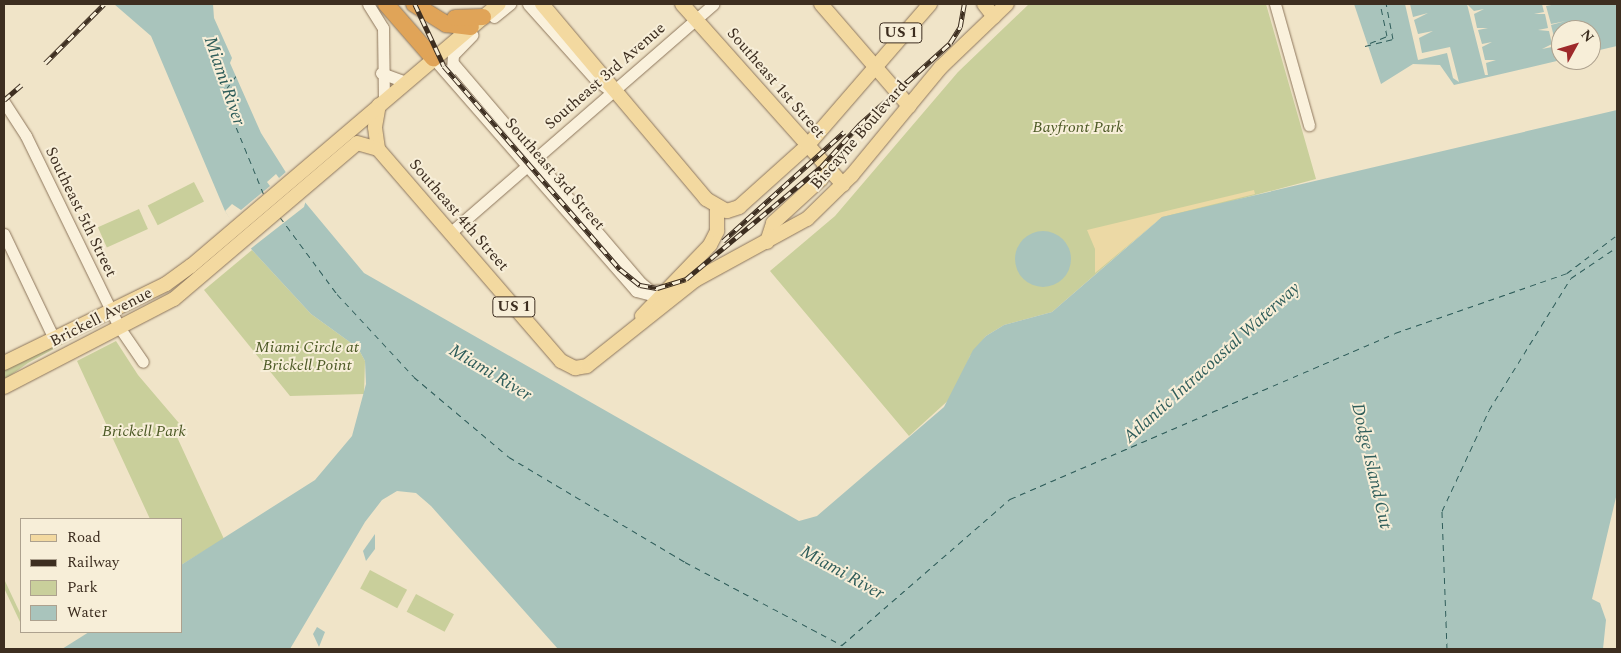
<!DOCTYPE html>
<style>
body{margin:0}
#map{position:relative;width:1621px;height:653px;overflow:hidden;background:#f0e4c8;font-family:Spectral,serif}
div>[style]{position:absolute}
.green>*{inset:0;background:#c9cf9b;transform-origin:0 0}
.sand>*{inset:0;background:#ecd9a5}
.water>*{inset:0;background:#a9c4bc}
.round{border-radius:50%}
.pier>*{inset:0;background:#f0e4c8}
.ferry>*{height:1px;margin-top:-0.5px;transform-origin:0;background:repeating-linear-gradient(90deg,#2f5d5a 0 6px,transparent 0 11px)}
.roads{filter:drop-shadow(0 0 1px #8d765c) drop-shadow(0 0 1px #8d765c)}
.minor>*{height:11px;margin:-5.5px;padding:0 5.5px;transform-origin:5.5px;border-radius:5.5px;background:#faf1dc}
.major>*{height:14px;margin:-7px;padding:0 7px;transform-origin:7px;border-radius:7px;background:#f3d9a0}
.highway>*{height:16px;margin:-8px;padding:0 8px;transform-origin:8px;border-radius:8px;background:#e0a458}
.rail>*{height:4.5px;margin-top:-2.25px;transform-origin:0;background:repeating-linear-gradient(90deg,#f7eed8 0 8px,#3d2e20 0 16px);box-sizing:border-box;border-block:1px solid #3d2e20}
span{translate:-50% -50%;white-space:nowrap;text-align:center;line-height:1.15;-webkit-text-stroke:4px #f7eed8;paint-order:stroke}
.shield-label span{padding:1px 4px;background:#f7eed8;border:1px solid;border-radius:4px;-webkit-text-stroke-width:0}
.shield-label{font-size:15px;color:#3d2e20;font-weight:700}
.street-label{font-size:16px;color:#3d2e20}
.park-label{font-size:16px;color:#4d5a26;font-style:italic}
.water-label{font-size:18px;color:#2f5d5a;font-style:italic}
.frame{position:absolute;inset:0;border:5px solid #3d2e20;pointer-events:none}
.legend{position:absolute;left:20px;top:518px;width:162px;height:115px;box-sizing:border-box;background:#f7eed8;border:1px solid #ada18e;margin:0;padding:6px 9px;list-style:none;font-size:15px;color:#3d2e20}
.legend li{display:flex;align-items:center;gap:10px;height:25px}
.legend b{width:25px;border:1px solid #ada18e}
.north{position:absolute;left:1551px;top:20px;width:50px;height:50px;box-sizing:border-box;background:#f7eed8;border:1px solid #ada18e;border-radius:50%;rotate:51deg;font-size:14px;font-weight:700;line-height:20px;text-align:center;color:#3d2e20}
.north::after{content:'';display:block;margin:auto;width:18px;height:22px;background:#9e2a2b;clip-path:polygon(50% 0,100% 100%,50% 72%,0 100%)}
</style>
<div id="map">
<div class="green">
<div style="clip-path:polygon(1029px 4px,1266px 4px,1316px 179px,1157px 221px,1052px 312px,1004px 325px,986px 336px,970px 356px,952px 397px,909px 436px,770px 271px,835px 216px,958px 72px)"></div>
<div style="left:194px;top:182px;width:22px;height:52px;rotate:63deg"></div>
<div style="left:139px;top:209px;width:22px;height:45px;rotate:66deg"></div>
<div style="clip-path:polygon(252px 250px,311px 314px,358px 348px,365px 361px,364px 394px,290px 396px,204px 290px)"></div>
<div style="clip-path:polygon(103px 322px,28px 363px,4px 380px,4px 370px)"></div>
<div style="clip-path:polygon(116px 341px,138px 375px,184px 429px,177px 437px,224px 539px,181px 565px,181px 519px,150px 519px,77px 361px)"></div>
<div style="left:370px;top:570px;width:42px;height:21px;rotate:28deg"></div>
<div style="clip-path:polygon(4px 579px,21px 615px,21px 624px,4px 588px)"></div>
<div style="left:416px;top:594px;width:43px;height:20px;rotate:28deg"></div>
</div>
<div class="sand">
<div style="clip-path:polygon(1254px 190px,1255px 194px,1162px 217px,1095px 273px,1095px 249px,1087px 230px)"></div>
</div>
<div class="water">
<div style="clip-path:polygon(114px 4px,213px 4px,214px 18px,232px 58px,230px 63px,261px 133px,304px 201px,364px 273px,799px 521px,817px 516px,944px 407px,973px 350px,986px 336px,1004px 325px,1052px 312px,1162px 217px,1617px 110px,1617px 493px,1592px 599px,1600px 603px,1606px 620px,1603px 649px,558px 649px,431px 506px,416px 493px,397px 491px,382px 500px,365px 522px,290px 649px,62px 649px,89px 632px,181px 632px,181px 565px,315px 480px,352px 436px,366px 384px,365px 361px,358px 348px,311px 314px,252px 250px,225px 211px,151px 36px)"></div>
<div style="clip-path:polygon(1354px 4px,1617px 4px,1617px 46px,1591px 52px,1591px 30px,1561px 30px,1561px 60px,1454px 85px,1440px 65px,1413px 64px,1381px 84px)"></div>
<div class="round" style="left:1015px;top:231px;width:56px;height:56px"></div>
<div style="clip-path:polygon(375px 534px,375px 549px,366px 561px,363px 551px)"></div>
<div style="clip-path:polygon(317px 627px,325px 632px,319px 647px,313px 634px)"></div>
</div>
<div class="pier">
<div style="clip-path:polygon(1405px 4px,1410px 4px,1413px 17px,1428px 13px,1414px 20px,1418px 34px,1433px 31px,1419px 38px,1422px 53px,1450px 47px,1459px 82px,1453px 78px,1447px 53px,1418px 60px)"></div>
<div style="clip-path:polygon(1467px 4px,1474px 11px,1484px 9px,1474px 14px,1477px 28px,1488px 28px,1478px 30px,1482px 44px,1492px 42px,1482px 47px,1485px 60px,1496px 60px,1486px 63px,1488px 75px,1485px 75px)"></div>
<div style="clip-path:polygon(1542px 4px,1557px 4px,1546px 6px,1551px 24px,1566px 21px,1551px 25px,1555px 41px,1561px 40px,1556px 44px,1560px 58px,1555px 59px,1552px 47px,1542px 49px,1552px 44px,1549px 31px,1538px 30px,1548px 28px,1545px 14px,1534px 14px,1544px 12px)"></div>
<div style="clip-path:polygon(287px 171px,306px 200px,304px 207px,249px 250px,225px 211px,232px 204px,241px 210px,270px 186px,267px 182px,276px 174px,279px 178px)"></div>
</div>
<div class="ferry">
<div style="left:1370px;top:43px;width:18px;rotate:-22deg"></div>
<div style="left:1387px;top:36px;width:33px;rotate:-102deg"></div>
<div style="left:1365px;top:46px;width:29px;rotate:-14deg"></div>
<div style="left:1393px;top:39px;width:36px;rotate:-101deg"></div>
<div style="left:236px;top:76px;width:15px;rotate:127deg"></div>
<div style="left:227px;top:88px;width:29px;rotate:80deg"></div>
<div style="left:232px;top:117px;width:84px;rotate:67.7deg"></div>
<div style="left:280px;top:217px;width:96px;rotate:53.5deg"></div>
<div style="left:337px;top:294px;width:113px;rotate:47.1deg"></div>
<div style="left:414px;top:377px;width:124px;rotate:40.1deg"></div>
<div style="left:509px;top:457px;width:205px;rotate:30.8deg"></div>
<div style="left:685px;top:562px;width:178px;rotate:27.9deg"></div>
<div style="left:842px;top:645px;width:223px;rotate:-41deg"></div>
<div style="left:1010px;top:499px;width:419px;rotate:-23.3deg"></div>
<div style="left:1395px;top:333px;width:182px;rotate:-19.2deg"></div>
<div style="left:1567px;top:273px;width:63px;rotate:-37.2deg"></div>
<div style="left:1447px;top:649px;width:138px;rotate:-92.1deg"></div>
<div style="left:1442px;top:511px;width:111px;rotate:-65deg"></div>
<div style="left:1489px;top:410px;width:155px;rotate:-58.2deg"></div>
<div style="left:1571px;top:278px;width:55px;rotate:-34deg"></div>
</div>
<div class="roads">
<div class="minor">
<div style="left:368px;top:4px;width:28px;rotate:58deg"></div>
<div style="left:383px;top:28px;width:73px;rotate:89.2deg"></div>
<div style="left:528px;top:4px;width:102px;rotate:48.2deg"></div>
<div style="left:596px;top:80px;width:17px;rotate:36deg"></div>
<div style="left:1275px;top:4px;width:126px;rotate:74.3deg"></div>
<div style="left:494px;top:17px;width:21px;rotate:-39deg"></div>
<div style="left:433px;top:58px;width:309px;rotate:48.9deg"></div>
<div style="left:636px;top:291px;width:25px;rotate:14deg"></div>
<div style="left:453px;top:63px;width:289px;rotate:49.5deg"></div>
<div style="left:641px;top:283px;width:13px;rotate:39deg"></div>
<div style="left:651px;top:291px;width:11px;rotate:-5deg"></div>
<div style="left:452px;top:69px;width:14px;rotate:-86deg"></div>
<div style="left:453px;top:55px;width:28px;rotate:-46deg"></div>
<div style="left:381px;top:73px;width:27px;rotate:20deg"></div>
<div style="left:4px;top:102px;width:40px;rotate:57.1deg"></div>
<div style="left:26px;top:136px;width:212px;rotate:64deg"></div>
<div style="left:119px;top:327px;width:42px;rotate:55.6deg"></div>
<div style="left:450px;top:233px;width:349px;rotate:-41deg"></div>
<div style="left:4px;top:234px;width:116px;rotate:64.5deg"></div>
</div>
<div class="major">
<div style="left:542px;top:4px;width:255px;rotate:49.9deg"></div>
<div style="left:706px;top:199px;width:24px;rotate:30deg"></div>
<div style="left:727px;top:211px;width:13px;rotate:-18deg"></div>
<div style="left:739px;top:207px;width:91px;rotate:-41.9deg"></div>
<div style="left:807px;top:146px;width:188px;rotate:-49.1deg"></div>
<div style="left:682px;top:4px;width:242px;rotate:48.3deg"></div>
<div style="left:821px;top:4px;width:135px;rotate:49.2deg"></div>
<div style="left:984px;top:4px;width:16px;rotate:52deg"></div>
<div style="left:378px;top:149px;width:22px;rotate:-98deg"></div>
<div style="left:375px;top:127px;width:22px;rotate:-80deg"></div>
<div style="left:767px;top:242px;width:20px;rotate:-72deg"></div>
<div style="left:773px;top:223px;width:65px;rotate:-42.5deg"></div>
<div style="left:821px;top:179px;width:13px;rotate:-72deg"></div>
<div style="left:642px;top:316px;width:98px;rotate:-46.2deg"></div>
<div style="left:710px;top:245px;width:16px;rotate:-63deg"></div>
<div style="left:717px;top:231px;width:22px;rotate:-90deg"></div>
<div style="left:4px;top:363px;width:180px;rotate:-26deg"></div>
<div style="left:166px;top:284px;width:31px;rotate:-36deg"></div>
<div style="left:191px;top:266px;width:404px;rotate:-40.4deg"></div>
<div style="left:4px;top:387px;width:191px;rotate:-27.4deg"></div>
<div style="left:174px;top:299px;width:240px;rotate:-40.4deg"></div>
<div style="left:357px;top:143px;width:22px;rotate:16deg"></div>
<div style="left:378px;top:149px;width:280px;rotate:49.2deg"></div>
<div style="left:561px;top:361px;width:16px;rotate:27deg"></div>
<div style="left:575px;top:368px;width:12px;rotate:-9deg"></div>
<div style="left:587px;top:366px;width:138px;rotate:-38.5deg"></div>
<div style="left:695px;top:280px;width:128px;rotate:-28.6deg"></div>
<div style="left:807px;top:219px;width:63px;rotate:-44.4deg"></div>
<div style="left:852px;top:175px;width:140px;rotate:-50.5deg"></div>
<div style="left:941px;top:67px;width:91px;rotate:-43.7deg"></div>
</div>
<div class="highway">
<div style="left:386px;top:4px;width:72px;rotate:49deg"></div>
<div style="left:414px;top:4px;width:38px;rotate:32deg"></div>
<div style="left:446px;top:24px;width:25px;rotate:7deg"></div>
<div style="left:455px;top:18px;width:28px;rotate:-2deg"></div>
</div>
</div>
<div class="rail">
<div style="left:415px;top:4px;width:68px;rotate:64.9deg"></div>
<div style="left:444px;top:66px;width:269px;rotate:49.1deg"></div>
<div style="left:620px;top:269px;width:26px;rotate:39deg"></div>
<div style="left:640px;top:285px;width:17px;rotate:10deg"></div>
<div style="left:657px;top:288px;width:30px;rotate:-17deg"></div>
<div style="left:686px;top:279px;width:175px;rotate:-39.7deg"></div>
<div style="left:821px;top:167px;width:57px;rotate:-47.9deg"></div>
<div style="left:859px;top:125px;width:122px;rotate:-42deg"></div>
<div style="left:950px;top:43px;width:19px;rotate:-58deg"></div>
<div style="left:960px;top:27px;width:23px;rotate:-80deg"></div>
<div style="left:45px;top:63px;width:83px;rotate:-45deg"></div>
<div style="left:4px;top:100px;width:23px;rotate:-41deg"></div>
<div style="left:723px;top:241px;width:163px;rotate:-42deg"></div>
</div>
<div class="shield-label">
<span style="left:901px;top:33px">US 1</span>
<span style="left:514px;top:307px">US 1</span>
</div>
<div class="street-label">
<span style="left:605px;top:76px;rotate:-41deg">Southeast 3rd Avenue</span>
<span style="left:776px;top:83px;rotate:49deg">Southeast 1st Street</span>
<span style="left:859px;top:135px;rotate:-49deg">Biscayne Boulevard</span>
<span style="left:555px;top:174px;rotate:49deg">Southeast 3rd Street</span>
<span style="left:81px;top:212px;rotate:64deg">Southeast 5th Street</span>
<span style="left:459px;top:215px;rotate:49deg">Southeast 4th Street</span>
<span style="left:101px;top:317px;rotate:-27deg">Brickell Avenue</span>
</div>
<div class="park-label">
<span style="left:1078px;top:127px">Bayfront Park</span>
<span style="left:307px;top:356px">Miami Circle at<br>Brickell Point</span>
<span style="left:144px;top:431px">Brickell Park</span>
</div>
<div class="water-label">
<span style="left:224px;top:81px;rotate:71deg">Miami River</span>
<span style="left:1212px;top:363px;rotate:-42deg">Atlantic Intracoastal Waterway</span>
<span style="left:490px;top:373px;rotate:31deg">Miami River</span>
<span style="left:1371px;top:466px;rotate:77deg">Dodge Island Cut</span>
<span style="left:842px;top:573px;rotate:29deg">Miami River</span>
</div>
<div class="frame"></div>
<ul class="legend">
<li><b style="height:6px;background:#f3d9a0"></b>Road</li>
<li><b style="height:6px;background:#3d2e20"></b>Railway</li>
<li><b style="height:14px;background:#c9cf9b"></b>Park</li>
<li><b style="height:14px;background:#a9c4bc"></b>Water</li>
</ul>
<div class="north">N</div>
</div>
